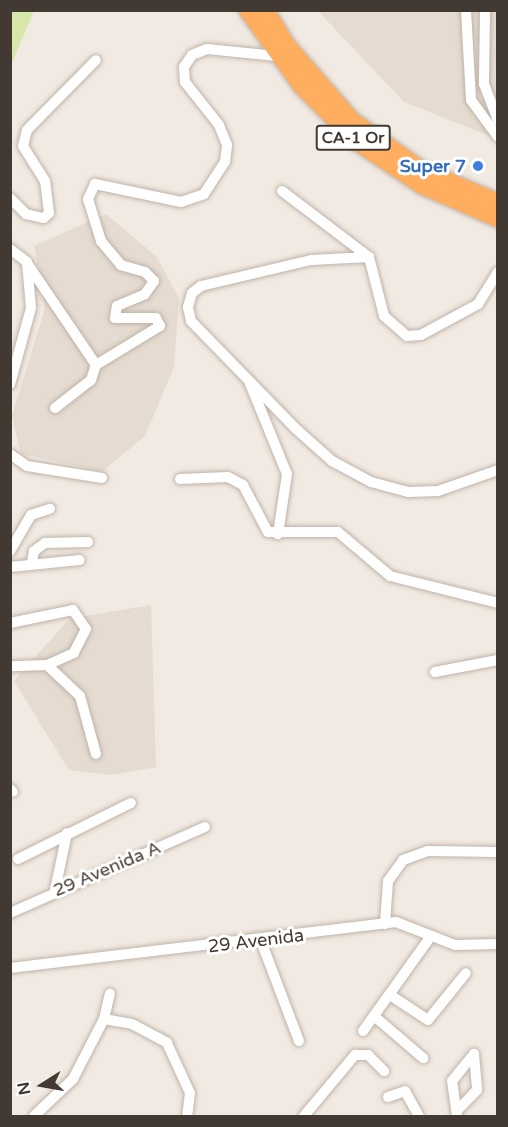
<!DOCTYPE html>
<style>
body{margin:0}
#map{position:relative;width:508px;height:1127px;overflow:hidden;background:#f1eae2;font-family:"Varela Round",sans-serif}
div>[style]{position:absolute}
.residential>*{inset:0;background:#e5dbd0}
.green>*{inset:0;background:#d6e7a9}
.roads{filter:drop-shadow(0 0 2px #c0b3a8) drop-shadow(0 0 2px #c0b3a8)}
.minor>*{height:10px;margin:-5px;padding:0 5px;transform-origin:5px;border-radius:5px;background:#fff}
.highway>*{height:16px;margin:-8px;padding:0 8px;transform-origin:8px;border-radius:8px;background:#ffad5f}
.dots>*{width:16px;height:16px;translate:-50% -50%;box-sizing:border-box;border:3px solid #fff;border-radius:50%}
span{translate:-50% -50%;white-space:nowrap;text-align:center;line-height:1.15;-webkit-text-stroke:6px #fff;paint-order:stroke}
.shield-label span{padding:2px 4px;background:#fff;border:2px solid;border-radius:4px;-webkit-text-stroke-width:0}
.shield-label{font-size:16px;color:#433933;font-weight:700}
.shop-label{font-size:18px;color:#366cbe;font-weight:700}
.right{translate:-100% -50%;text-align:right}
.street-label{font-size:18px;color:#433933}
.frame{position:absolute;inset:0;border:12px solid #433933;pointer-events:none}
.north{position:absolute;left:12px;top:1055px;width:60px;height:60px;-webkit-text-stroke:4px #fff;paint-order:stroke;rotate:259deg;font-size:16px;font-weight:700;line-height:24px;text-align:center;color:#433933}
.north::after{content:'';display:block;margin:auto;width:21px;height:27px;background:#433933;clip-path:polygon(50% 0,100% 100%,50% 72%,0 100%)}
</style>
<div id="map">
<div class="residential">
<div style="clip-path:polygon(318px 11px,497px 11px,497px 139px,404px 102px)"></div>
<div style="clip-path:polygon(106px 214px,156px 256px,179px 298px,174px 367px,145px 436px,103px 471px,21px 454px,12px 416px,45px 308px,34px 246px)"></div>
<div style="clip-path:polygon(151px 605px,156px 767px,111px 775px,69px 770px,14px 681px,69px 619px)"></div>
</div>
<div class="green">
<div style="clip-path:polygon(11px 10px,34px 11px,11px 65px,10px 11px)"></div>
</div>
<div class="roads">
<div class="minor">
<div style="left:466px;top:10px;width:90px;rotate:86.8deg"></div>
<div style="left:471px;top:100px;width:46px;rotate:53.9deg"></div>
<div style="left:485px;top:10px;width:74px;rotate:90.8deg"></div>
<div style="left:484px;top:84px;width:39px;rotate:69deg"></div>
<div style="left:282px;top:191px;width:109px;rotate:37.2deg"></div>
<div style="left:369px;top:257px;width:61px;rotate:75.7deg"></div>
<div style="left:384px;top:316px;width:30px;rotate:41deg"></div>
<div style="left:407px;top:336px;width:14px;rotate:-4deg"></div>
<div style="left:421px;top:335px;width:65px;rotate:-28.5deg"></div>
<div style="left:478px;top:304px;width:38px;rotate:-58deg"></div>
<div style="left:10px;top:198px;width:23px;rotate:45deg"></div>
<div style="left:26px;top:214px;width:18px;rotate:13deg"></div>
<div style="left:44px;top:218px;width:7px;rotate:-45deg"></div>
<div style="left:49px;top:213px;width:32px;rotate:-97deg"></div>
<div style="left:45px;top:181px;width:41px;rotate:-122.2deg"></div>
<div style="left:23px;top:146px;width:16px;rotate:-76deg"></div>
<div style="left:27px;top:130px;width:98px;rotate:-45.4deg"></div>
<div style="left:10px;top:249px;width:21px;rotate:37deg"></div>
<div style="left:27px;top:262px;width:46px;rotate:85deg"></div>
<div style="left:31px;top:308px;width:79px;rotate:105.4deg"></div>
<div style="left:369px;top:257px;width:58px;rotate:177deg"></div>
<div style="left:311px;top:260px;width:113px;rotate:166.7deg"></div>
<div style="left:201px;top:286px;width:11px;rotate:142deg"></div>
<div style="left:192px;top:293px;width:15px;rotate:106deg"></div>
<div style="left:188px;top:307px;width:14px;rotate:78deg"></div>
<div style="left:191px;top:321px;width:149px;rotate:45.8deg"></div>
<div style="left:295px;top:428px;width:50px;rotate:41.7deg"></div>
<div style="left:332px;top:461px;width:44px;rotate:28.3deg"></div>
<div style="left:371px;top:482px;width:39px;rotate:15deg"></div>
<div style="left:409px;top:492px;width:29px;rotate:-2deg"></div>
<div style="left:438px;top:491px;width:64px;rotate:-19.3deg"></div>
<div style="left:27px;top:263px;width:123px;rotate:55.9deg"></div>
<div style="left:249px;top:381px;width:100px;rotate:67.8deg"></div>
<div style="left:287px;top:474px;width:61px;rotate:98.5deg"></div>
<div style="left:55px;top:408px;width:46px;rotate:-37.9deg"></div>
<div style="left:91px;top:380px;width:16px;rotate:-72deg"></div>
<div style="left:96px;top:365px;width:75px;rotate:-31.4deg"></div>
<div style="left:160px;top:326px;width:9px;rotate:-117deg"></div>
<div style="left:156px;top:318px;width:41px;rotate:180deg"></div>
<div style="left:115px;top:318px;width:12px;rotate:-81deg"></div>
<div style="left:117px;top:306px;width:30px;rotate:-23deg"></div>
<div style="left:145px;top:294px;width:16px;rotate:-55deg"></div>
<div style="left:154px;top:281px;width:13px;rotate:-135deg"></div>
<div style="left:145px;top:272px;width:25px;rotate:-164deg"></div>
<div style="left:121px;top:265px;width:31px;rotate:-130deg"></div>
<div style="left:101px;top:241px;width:44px;rotate:-107.2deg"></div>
<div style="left:88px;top:199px;width:17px;rotate:-65deg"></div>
<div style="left:95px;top:184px;width:88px;rotate:11.8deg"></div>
<div style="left:181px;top:202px;width:24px;rotate:-19deg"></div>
<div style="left:204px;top:194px;width:38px;rotate:-57deg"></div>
<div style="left:225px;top:162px;width:17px;rotate:-83deg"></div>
<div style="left:227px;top:145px;width:22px;rotate:-112deg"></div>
<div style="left:219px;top:125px;width:55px;rotate:-128.3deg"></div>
<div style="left:185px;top:82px;width:15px;rotate:-94deg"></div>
<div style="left:184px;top:67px;width:14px;rotate:-56deg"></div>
<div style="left:192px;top:55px;width:16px;rotate:-22deg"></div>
<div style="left:207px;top:49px;width:70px;rotate:5.7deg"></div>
<div style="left:10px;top:454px;width:21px;rotate:35deg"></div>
<div style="left:27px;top:466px;width:76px;rotate:9.1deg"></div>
<div style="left:180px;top:479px;width:48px;rotate:-2.4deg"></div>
<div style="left:228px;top:477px;width:17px;rotate:28deg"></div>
<div style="left:243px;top:485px;width:53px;rotate:62deg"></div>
<div style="left:268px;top:532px;width:70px"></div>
<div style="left:338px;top:532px;width:68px;rotate:40.2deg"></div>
<div style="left:390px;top:576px;width:111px;rotate:14deg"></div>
<div style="left:10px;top:551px;width:42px;rotate:-59.7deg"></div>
<div style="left:31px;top:515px;width:20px;rotate:-18deg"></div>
<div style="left:32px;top:563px;width:12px;rotate:-81deg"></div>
<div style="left:34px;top:551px;width:14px;rotate:-36deg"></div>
<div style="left:45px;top:543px;width:43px;rotate:-1.3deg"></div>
<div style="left:10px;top:567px;width:70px;rotate:-5.7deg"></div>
<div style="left:10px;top:623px;width:64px;rotate:-11.7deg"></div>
<div style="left:73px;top:610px;width:23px;rotate:56deg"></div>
<div style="left:86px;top:629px;width:27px;rotate:117deg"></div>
<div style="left:74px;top:653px;width:30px;rotate:156deg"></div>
<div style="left:47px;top:665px;width:37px;rotate:178deg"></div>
<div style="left:47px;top:665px;width:45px;rotate:43.2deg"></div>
<div style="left:80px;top:696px;width:60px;rotate:74.6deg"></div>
<div style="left:435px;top:672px;width:64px;rotate:-10.8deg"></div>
<div style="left:10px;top:789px;width:4px;rotate:45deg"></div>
<div style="left:18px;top:859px;width:126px;rotate:-26.4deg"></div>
<div style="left:55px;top:890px;width:58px;rotate:-78.1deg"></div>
<div style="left:10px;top:913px;width:213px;rotate:-23.8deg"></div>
<div style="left:385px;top:924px;width:43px;rotate:-86deg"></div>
<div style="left:388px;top:881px;width:26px;rotate:-54deg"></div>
<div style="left:403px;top:860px;width:27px;rotate:-20deg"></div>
<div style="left:428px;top:851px;width:70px;rotate:0.8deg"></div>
<div style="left:261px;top:941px;width:107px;rotate:69.2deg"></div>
<div style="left:10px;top:968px;width:389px;rotate:-6.8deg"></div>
<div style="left:396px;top:922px;width:63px;rotate:21.3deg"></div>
<div style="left:455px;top:945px;width:43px;rotate:-1.3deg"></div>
<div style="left:390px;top:995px;width:45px;rotate:33.3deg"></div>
<div style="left:428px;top:1020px;width:60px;rotate:-51deg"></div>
<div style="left:374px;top:1016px;width:65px;rotate:40.6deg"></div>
<div style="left:104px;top:1019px;width:28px;rotate:10deg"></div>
<div style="left:132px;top:1024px;width:40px;rotate:28deg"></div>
<div style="left:167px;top:1043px;width:55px;rotate:65.3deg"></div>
<div style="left:190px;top:1093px;width:23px;rotate:97deg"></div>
<div style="left:363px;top:1031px;width:117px;rotate:-54.4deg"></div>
<div style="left:388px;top:1097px;width:18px;rotate:-19deg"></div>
<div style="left:405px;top:1091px;width:29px;rotate:61deg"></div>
<div style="left:34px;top:1116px;width:54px;rotate:-43.5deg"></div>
<div style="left:73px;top:1079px;width:68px;rotate:-62.7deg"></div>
<div style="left:104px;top:1019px;width:26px;rotate:-77deg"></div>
<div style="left:304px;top:1116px;width:80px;rotate:-50.1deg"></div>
<div style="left:355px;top:1055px;width:13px"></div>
<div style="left:368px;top:1055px;width:23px;rotate:45deg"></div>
<div style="left:457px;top:1116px;width:35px;rotate:-98deg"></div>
<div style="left:452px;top:1081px;width:35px;rotate:-51deg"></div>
<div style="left:474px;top:1054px;width:36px;rotate:85deg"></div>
<div style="left:477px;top:1090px;width:28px;rotate:134deg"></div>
</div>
<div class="highway">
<div style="left:247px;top:10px;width:93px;rotate:54.6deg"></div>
<div style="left:301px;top:86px;width:81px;rotate:45deg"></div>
<div style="left:358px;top:143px;width:77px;rotate:33.9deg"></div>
<div style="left:422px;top:186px;width:83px;rotate:23.5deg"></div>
<div style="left:266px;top:10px;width:41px;rotate:59deg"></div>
<div style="left:287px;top:45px;width:99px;rotate:49.1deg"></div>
<div style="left:352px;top:120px;width:85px;rotate:35.4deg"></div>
<div style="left:421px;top:169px;width:84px;rotate:23.2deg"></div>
</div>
</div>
<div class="dots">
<div style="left:478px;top:166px;background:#3f7fe0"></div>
</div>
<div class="shield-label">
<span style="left:353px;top:138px">CA-1 Or</span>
</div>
<div class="shop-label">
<span class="right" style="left:466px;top:166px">Super 7</span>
</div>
<div class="street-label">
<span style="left:107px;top:869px;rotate:-23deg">29 Avenida A</span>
<span style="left:256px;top:941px;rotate:-7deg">29 Avenida</span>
</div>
<div class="frame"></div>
<div class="north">N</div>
</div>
